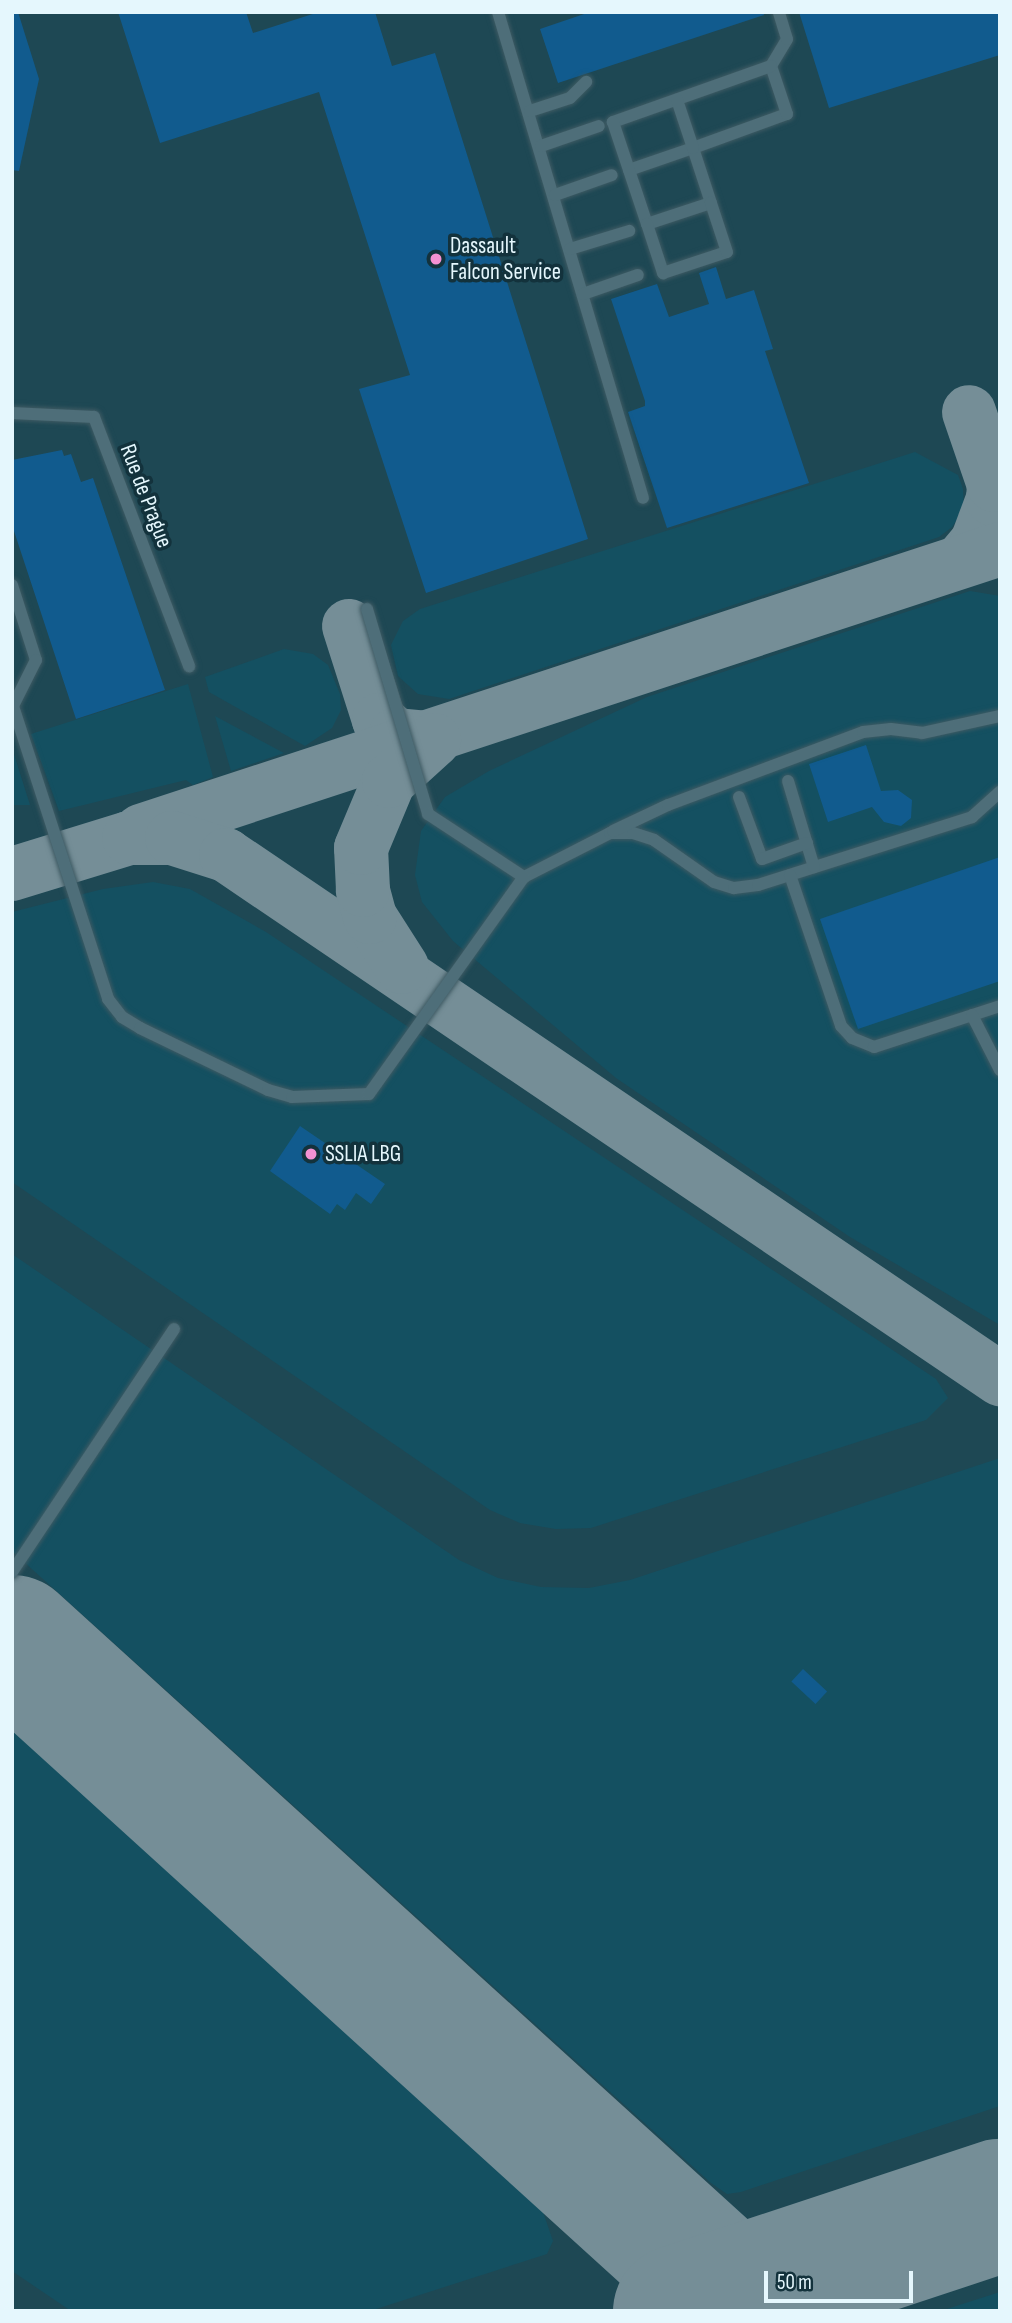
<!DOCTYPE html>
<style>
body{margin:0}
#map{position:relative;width:1012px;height:2323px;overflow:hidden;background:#1e3d47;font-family:"Sofia Sans Condensed",sans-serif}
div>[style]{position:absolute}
.built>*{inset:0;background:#1e4854;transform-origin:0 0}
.green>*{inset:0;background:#145061}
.taxiway>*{height:54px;margin:-27px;padding:0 27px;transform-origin:27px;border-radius:27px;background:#758e97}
.runway>*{height:133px;margin:-66.5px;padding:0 66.5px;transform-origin:66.5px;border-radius:66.5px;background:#758e97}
.building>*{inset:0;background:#115b8e;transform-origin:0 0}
.roads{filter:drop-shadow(0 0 2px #3e5a63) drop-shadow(0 0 2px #3e5a63)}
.service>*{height:12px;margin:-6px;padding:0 6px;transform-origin:6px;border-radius:6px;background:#4e6e79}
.dots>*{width:19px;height:19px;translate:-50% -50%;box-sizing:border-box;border:4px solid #13323c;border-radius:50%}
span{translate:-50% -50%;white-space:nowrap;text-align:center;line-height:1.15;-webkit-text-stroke:7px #13323c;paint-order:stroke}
.poi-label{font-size:23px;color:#e5f7fd}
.left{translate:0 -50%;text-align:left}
.street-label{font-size:23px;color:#e5f7fd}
.frame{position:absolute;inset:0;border:14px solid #e5f7fd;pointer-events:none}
.scale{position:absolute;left:764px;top:2271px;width:149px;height:32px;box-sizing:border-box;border:4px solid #e5f7fd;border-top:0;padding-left:9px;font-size:21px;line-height:24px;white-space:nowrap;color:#e5f7fd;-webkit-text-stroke:5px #13323c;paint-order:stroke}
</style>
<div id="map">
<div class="built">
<div style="left:12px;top:12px;width:988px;height:2299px"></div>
</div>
<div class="green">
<div style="clip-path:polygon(915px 452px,958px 475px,963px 489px,964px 509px,952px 527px,939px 537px,449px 699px,418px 694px,398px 676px,391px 645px,403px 621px,420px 609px)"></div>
<div style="clip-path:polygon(970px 591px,1000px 596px,1000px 1325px,850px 1237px,616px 1078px,453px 941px,422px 902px,415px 875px,421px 831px,445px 797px,489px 771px,647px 697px)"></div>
<div style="clip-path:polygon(284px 649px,313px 654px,328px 665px,340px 694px,341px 710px,332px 728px,305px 746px,209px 692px,205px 677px)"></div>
<div style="clip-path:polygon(188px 684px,213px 777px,193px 785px,186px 780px,59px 811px,31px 734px)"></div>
<div style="clip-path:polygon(215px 716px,284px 753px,231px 771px)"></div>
<div style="clip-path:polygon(12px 748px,30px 805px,12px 805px)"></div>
<div style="clip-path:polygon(153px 882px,190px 889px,266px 932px,936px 1379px,948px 1398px,926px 1420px,591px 1528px,556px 1529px,520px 1523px,490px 1510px,12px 1182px,12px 912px,103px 889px)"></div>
<div style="clip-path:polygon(12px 1254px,459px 1560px,498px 1578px,541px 1587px,589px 1588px,630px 1580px,1000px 1458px,1000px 2106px,741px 2192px,727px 2194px,711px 2183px,12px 1551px)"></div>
<div style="clip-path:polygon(12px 1730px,543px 2212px,553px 2241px,547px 2254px,370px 2311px,71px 2311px,12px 2271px)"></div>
<div style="clip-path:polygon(1000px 2292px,1000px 2311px,941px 2311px,953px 2307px)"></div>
</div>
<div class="taxiway">
<div style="left:961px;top:561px;width:25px;rotate:-50deg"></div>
<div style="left:977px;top:542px;width:46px;rotate:-69.6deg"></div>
<div style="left:993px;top:499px;width:14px;rotate:-86deg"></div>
<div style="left:994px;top:485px;width:77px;rotate:-108.9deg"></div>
<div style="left:349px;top:626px;width:99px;rotate:72.3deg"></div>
<div style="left:379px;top:720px;width:22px;rotate:43deg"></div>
<div style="left:395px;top:735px;width:32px;rotate:5deg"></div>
<div style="left:141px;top:831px;width:904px;rotate:-18.17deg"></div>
<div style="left:12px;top:874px;width:122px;rotate:-17.1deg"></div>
<div style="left:129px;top:838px;width:43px"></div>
<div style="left:172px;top:838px;width:57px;rotate:17.5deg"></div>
<div style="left:226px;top:855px;width:935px;rotate:34.1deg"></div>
<div style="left:402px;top:967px;width:59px;rotate:-122.6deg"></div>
<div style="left:370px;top:917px;width:28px;rotate:-105deg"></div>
<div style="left:363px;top:890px;width:42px;rotate:-92.7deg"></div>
<div style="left:361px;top:848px;width:73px;rotate:-67.3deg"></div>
<div style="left:389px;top:781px;width:61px;rotate:-42.3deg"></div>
</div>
<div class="runway">
<div style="left:12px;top:1641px;width:997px;rotate:42.24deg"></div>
<div style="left:679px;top:2311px;width:338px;rotate:-18.3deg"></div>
</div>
<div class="building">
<div style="clip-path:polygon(12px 12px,18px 12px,39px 79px,19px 171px,12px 170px)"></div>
<div style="clip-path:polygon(118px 12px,246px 12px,253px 33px,319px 12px,375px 12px,392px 66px,435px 53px,588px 539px,426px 593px,359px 389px,410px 375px,319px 92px,160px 143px)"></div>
<div style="clip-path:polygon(590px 12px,763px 12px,764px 15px,558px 83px,540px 29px)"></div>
<div style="clip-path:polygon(799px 12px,1000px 12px,1000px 55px,829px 108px)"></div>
<div style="clip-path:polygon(716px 267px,726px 299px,754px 290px,773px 349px,765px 351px,809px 483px,667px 528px,628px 412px,645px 406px,645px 401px,611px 299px,657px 284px,669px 317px,709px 304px,699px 273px)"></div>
<div style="clip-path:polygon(62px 450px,64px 456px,71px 454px,81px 482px,93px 478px,165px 690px,76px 719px,12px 525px,12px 460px)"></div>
<div style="clip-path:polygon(866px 745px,881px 791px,898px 790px,912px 800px,911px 818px,901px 826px,884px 822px,872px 807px,828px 822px,809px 764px)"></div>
<div style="clip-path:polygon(1000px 857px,1000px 981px,858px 1029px,820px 919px)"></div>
<div style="clip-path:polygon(300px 1126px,385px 1184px,371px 1204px,356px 1193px,345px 1210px,337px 1204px,330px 1214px,270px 1171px)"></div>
<div style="left:803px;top:1669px;width:33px;height:17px;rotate:43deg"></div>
</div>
<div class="roads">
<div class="service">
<div style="left:498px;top:12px;width:507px;rotate:73.39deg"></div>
<div style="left:771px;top:66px;width:31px;rotate:-59deg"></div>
<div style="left:787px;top:39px;width:28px;rotate:-107deg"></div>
<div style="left:530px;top:111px;width:42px;rotate:-18deg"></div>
<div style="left:570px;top:98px;width:23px;rotate:-45deg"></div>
<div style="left:541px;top:146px;width:61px;rotate:-19deg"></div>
<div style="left:629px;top:170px;width:68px;rotate:-19deg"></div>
<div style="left:693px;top:148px;width:100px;rotate:-19.9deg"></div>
<div style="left:787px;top:114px;width:51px;rotate:-108.4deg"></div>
<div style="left:771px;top:66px;width:168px;rotate:160.5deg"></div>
<div style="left:613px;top:122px;width:108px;rotate:71.6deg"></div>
<div style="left:647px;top:224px;width:67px;rotate:-18.2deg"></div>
<div style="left:711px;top:203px;width:58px;rotate:-108.1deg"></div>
<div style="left:693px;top:148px;width:51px;rotate:-108.4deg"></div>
<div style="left:555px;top:195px;width:60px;rotate:-19.3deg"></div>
<div style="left:647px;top:224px;width:52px;rotate:71.9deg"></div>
<div style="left:663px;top:273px;width:67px;rotate:-18.2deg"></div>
<div style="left:727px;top:252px;width:52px;rotate:-108.1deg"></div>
<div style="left:570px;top:249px;width:62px;rotate:-17deg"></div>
<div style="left:583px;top:294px;width:58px;rotate:-19.1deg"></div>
<div style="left:12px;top:413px;width:82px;rotate:2.8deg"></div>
<div style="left:94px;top:417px;width:267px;rotate:69.1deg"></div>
<div style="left:12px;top:585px;width:79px;rotate:72.3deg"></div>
<div style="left:36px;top:660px;width:51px;rotate:116.6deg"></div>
<div style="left:13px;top:706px;width:308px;rotate:72deg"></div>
<div style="left:108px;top:999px;width:23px;rotate:52deg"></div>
<div style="left:122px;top:1017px;width:21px;rotate:31deg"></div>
<div style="left:140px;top:1028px;width:142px;rotate:25.8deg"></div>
<div style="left:268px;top:1090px;width:25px;rotate:16deg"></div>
<div style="left:292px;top:1097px;width:77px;rotate:-2.2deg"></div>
<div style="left:369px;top:1094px;width:267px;rotate:-54.5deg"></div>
<div style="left:524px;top:877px;width:97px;rotate:-27.1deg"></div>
<div style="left:610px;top:833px;width:23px"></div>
<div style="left:633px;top:833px;width:22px;rotate:18deg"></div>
<div style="left:654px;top:840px;width:73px;rotate:35deg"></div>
<div style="left:714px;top:882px;width:21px;rotate:17deg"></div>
<div style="left:734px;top:888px;width:24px;rotate:-7deg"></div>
<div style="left:758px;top:885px;width:225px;rotate:-17.6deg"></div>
<div style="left:972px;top:817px;width:38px;rotate:-42deg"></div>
<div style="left:367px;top:609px;width:214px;rotate:73.4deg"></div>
<div style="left:428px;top:814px;width:115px;rotate:33.3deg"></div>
<div style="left:788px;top:781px;width:90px;rotate:73.2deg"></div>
<div style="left:739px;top:797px;width:66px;rotate:69.6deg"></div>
<div style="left:762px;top:859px;width:48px;rotate:-19.6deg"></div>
<div style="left:613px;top:831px;width:61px;rotate:-25.3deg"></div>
<div style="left:668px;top:805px;width:208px;rotate:-20.5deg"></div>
<div style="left:863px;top:732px;width:28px;rotate:-6deg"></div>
<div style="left:891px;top:729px;width:31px;rotate:7deg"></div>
<div style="left:922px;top:733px;width:80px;rotate:-12.3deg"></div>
<div style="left:790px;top:875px;width:159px;rotate:71.3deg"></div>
<div style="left:841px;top:1026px;width:16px;rotate:47deg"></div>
<div style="left:852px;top:1038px;width:24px;rotate:22deg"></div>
<div style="left:874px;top:1047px;width:133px;rotate:-18deg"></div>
<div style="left:972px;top:1015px;width:62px;rotate:63deg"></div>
<div style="left:12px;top:1572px;width:292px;rotate:-56.3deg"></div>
</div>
</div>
<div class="dots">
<div style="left:436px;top:259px;background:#f491d3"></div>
<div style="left:311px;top:1154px;background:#f491d3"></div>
</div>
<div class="poi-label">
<span class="left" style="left:450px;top:259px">Dassault<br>Falcon Service</span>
<span class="left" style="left:325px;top:1154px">SSLIA LBG</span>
</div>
<div class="street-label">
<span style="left:146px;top:496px;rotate:69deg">Rue de Prague</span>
</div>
<div class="frame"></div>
<div class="scale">50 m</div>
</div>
